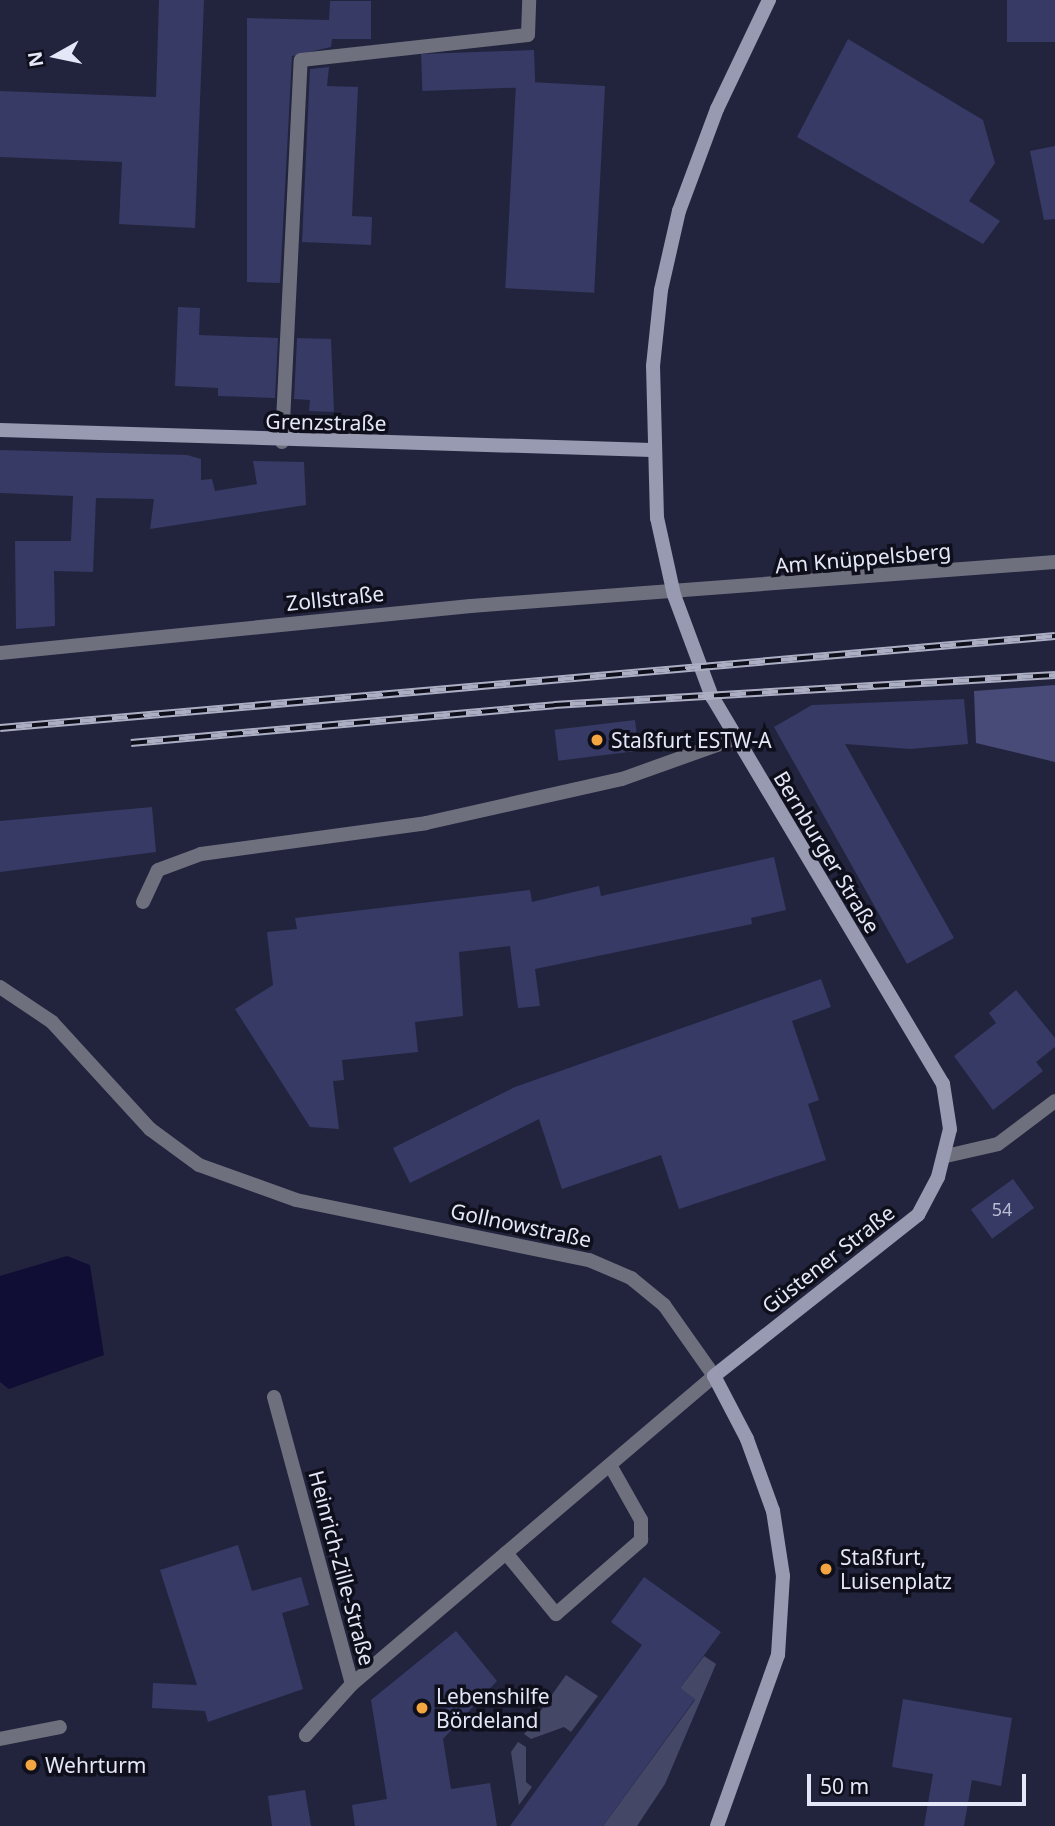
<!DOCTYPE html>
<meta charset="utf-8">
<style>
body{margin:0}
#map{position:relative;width:1055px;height:1826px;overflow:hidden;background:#22243e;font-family:"Noto Sans",sans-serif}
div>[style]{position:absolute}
.green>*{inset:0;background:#444765}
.forest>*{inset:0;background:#484b77}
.water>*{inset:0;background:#100e35}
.building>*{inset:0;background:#373a64;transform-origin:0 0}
.service>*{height:14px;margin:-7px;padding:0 7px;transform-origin:7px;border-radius:7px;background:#6f707e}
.pedestrian>*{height:14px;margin:-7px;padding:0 7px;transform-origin:7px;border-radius:7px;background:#6f707e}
.minor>*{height:14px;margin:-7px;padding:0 7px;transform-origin:7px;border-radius:7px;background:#6f707e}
.secondary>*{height:14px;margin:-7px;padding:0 7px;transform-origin:7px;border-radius:7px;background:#979ab0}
.rail>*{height:8px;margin-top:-4px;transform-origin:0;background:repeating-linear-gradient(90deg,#0e0f1a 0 16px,#acafc3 0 32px);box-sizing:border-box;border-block:2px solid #acafc3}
.dots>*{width:19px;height:19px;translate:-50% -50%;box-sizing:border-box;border:4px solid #0e0f1a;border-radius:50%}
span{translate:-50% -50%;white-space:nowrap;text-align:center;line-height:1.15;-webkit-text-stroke:7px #0e0f1a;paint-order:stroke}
.number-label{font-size:18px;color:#b9bcd3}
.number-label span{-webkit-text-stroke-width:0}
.street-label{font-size:21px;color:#e4e7f8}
.poi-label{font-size:21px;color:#e4e7f8}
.left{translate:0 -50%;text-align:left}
.north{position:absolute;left:21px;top:21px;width:70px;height:70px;-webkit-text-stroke:5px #0e0f1a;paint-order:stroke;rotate:261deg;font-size:19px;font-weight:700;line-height:28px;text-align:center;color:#e4e7f8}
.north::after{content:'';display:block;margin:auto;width:24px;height:32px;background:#e4e7f8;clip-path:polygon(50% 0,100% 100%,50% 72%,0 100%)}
.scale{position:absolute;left:807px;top:1774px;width:219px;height:32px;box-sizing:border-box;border:4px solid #e4e7f8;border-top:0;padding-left:9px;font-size:21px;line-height:24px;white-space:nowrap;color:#e4e7f8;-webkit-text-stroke:5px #0e0f1a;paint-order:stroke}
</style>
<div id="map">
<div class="green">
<div style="clip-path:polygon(704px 1656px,716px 1664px,665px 1784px,637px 1826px,603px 1826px,695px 1700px,680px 1688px)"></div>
<div style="clip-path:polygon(566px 1675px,598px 1696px,571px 1732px,564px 1727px,531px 1739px,524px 1734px)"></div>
<div style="clip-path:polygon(518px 1742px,526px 1747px,526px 1782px,532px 1787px,519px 1805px,511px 1752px)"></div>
</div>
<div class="forest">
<div style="clip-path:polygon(1055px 685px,1055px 762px,976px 743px,974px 691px)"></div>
</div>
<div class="water">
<div style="clip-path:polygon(67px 1256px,90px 1265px,104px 1355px,9px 1389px,0 1382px,0 1276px)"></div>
</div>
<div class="building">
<div style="clip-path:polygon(159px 0,204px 0,195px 228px,119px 224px,122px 162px,0 157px,0 91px,156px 97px)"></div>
<div style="left:1007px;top:0;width:48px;height:42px"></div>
<div style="clip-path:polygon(330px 1px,371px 1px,371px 39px,332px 39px,331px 47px,292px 56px,280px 283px,247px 282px,247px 18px,329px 20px)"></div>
<div style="clip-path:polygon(848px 39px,983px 120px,995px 163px,969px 201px,1000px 221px,983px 244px,797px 137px)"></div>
<div style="left:534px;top:50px;width:37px;height:113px;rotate:88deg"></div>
<div style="clip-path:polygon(329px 67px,327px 86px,358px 87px,352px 216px,372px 217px,371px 245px,302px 242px,310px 69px)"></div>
<div style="left:605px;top:86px;width:207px;height:89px;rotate:93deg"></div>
<div style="clip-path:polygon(1055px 146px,1055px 219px,1044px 220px,1030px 151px)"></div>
<div style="clip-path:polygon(178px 307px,200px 308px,199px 335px,278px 338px,275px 398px,218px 396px,218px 388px,175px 386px)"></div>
<div style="clip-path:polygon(297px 338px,331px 339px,334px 412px,309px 411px,310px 400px,294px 399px)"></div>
<div style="clip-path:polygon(0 450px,187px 455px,201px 459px,201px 480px,212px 479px,215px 491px,257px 484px,253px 461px,304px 462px,306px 505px,150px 529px,154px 499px,96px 498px,93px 572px,54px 571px,55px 626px,16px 629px,15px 541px,71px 541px,73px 496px,0 493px)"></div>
<div style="clip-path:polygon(964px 699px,968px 744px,910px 749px,845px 744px,954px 938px,907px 964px,774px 727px,812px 705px)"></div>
<div style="left:635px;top:720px;width:31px;height:81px;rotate:83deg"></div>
<div style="clip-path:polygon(152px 807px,156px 852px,0 872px,0 821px)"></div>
<div style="clip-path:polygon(774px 857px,786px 910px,751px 918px,752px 924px,535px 969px,540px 1006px,518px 1008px,510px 946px,459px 952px,463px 1016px,415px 1022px,418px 1052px,342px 1060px,344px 1080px,333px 1081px,339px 1129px,310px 1127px,235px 1009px,273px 985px,267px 932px,297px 929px,295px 918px,530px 890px,532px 902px,599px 886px,601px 896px)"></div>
<div style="clip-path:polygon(821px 979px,831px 1007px,792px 1021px,819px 1100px,808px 1104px,826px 1160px,679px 1209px,661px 1155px,562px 1189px,539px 1119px,410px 1183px,393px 1148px,515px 1087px)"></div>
<div style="clip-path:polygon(1016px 990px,1055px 1038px,1055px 1047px,1036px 1062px,1043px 1071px,993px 1110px,954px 1056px,996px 1023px,989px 1013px)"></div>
<div style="left:1013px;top:1179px;width:36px;height:52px;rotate:54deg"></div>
<div style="clip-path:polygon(238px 1545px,252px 1591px,301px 1577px,309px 1605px,282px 1613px,303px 1689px,208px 1722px,205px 1711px,152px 1708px,153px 1683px,197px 1685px,160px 1570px)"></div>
<div style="clip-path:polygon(644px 1577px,721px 1632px,680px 1688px,695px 1699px,603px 1826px,510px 1826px,642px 1645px,611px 1622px)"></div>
<div style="clip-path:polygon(456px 1631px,497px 1681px,443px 1739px,451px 1789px,490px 1783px,497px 1826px,355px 1826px,352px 1805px,387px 1799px,371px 1700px)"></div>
<div style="clip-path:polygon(903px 1699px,1012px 1718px,1001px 1786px,972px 1780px,964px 1826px,924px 1826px,933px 1774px,892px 1767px)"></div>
<div style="clip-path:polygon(305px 1790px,311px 1826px,272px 1826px,268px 1796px)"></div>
</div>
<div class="service">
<div style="left:282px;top:442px;width:382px;rotate:-87.2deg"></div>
<div style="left:301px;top:60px;width:228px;rotate:-6.3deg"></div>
<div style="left:528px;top:35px;width:35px;rotate:-88deg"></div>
<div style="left:143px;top:902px;width:35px;rotate:-65deg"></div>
<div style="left:158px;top:870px;width:46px;rotate:-20.4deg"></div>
<div style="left:201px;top:854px;width:227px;rotate:-7.8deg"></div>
<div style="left:426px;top:823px;width:201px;rotate:-12.7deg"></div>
<div style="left:622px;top:779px;width:119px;rotate:-19.7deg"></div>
<div style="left:506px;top:1553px;width:79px;rotate:50.7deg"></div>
<div style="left:556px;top:1614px;width:113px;rotate:-41deg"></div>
<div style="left:641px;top:1540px;width:20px;rotate:-90deg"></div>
<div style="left:641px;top:1520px;width:63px;rotate:-119.4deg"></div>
</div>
<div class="pedestrian">
<div style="left:0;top:1739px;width:61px;rotate:-11.3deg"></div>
</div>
<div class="minor">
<div style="left:0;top:653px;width:473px;rotate:-5.7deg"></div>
<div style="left:471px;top:606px;width:586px;rotate:-4.31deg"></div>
<div style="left:0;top:987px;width:63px;rotate:33.9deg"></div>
<div style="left:52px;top:1022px;width:145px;rotate:47.5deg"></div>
<div style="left:150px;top:1129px;width:61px;rotate:36.3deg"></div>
<div style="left:199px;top:1165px;width:103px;rotate:19.8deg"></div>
<div style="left:296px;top:1200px;width:299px;rotate:11.6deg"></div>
<div style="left:589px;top:1260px;width:46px;rotate:23.2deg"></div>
<div style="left:631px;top:1278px;width:43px;rotate:39.3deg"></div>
<div style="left:664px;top:1305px;width:87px;rotate:54.8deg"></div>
<div style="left:714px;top:1376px;width:475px;rotate:139.6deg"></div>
<div style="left:946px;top:1156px;width:53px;rotate:-13deg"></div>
<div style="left:998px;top:1144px;width:71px;rotate:-37deg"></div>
<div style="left:274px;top:1397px;width:297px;rotate:74.8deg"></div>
<div style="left:352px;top:1684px;width:69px;rotate:132deg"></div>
</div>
<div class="secondary">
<div style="left:0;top:430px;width:652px;rotate:1.76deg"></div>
<div style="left:717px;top:1826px;width:182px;rotate:-70.4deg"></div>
<div style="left:778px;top:1655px;width:79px;rotate:-86.4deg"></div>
<div style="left:783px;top:1576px;width:66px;rotate:-98.7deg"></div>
<div style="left:773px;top:1511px;width:77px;rotate:-109.9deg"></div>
<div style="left:747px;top:1439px;width:71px;rotate:-117.6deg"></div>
<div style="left:714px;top:1376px;width:260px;rotate:-38.3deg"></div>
<div style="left:918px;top:1215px;width:43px;rotate:-62.2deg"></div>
<div style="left:938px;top:1177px;width:49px;rotate:-76deg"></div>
<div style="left:950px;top:1129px;width:46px;rotate:-98.8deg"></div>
<div style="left:943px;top:1084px;width:451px;rotate:-120.8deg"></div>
<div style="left:712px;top:697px;width:109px;rotate:-110.4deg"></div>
<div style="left:674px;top:595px;width:79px;rotate:-102.4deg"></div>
<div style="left:657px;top:518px;width:152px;rotate:-91.5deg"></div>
<div style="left:653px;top:366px;width:76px;rotate:-84deg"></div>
<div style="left:661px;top:290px;width:81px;rotate:-77.2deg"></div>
<div style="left:679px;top:211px;width:109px;rotate:-69.6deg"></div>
<div style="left:717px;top:109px;width:121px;rotate:-64.5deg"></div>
</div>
<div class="rail">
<div style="left:0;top:728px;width:1059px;rotate:-4.98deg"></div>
<div style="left:131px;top:743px;width:425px;rotate:-5.1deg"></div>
<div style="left:554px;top:705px;width:502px;rotate:-3.43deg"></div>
</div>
<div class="dots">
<div style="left:597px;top:740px;background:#f2a541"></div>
<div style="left:826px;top:1569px;background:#f2a541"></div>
<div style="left:422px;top:1708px;background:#f2a541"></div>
<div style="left:31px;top:1765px;background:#f2a541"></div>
</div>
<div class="number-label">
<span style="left:1002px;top:1209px">54</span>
</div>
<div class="street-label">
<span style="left:326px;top:422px;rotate:1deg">Grenzstraße</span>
<span style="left:863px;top:558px;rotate:-5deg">Am Knüppelsberg</span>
<span style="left:335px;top:598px;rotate:-6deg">Zollstraße</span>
<span style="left:827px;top:852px;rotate:59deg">Bernburger Straße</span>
<span style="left:521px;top:1225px;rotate:12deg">Gollnowstraße</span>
<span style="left:828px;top:1259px;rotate:-38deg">Güstener Straße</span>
<span style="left:342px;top:1568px;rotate:75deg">Heinrich-Zille-Straße</span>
</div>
<div class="poi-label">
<span class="left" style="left:611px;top:740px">Staßfurt ESTW-A</span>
<span class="left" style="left:840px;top:1569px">Staßfurt,<br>Luisenplatz</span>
<span class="left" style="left:436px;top:1708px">Lebenshilfe<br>Bördeland</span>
<span class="left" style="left:45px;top:1765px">Wehrturm</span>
</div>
<div class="north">N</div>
<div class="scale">50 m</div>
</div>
